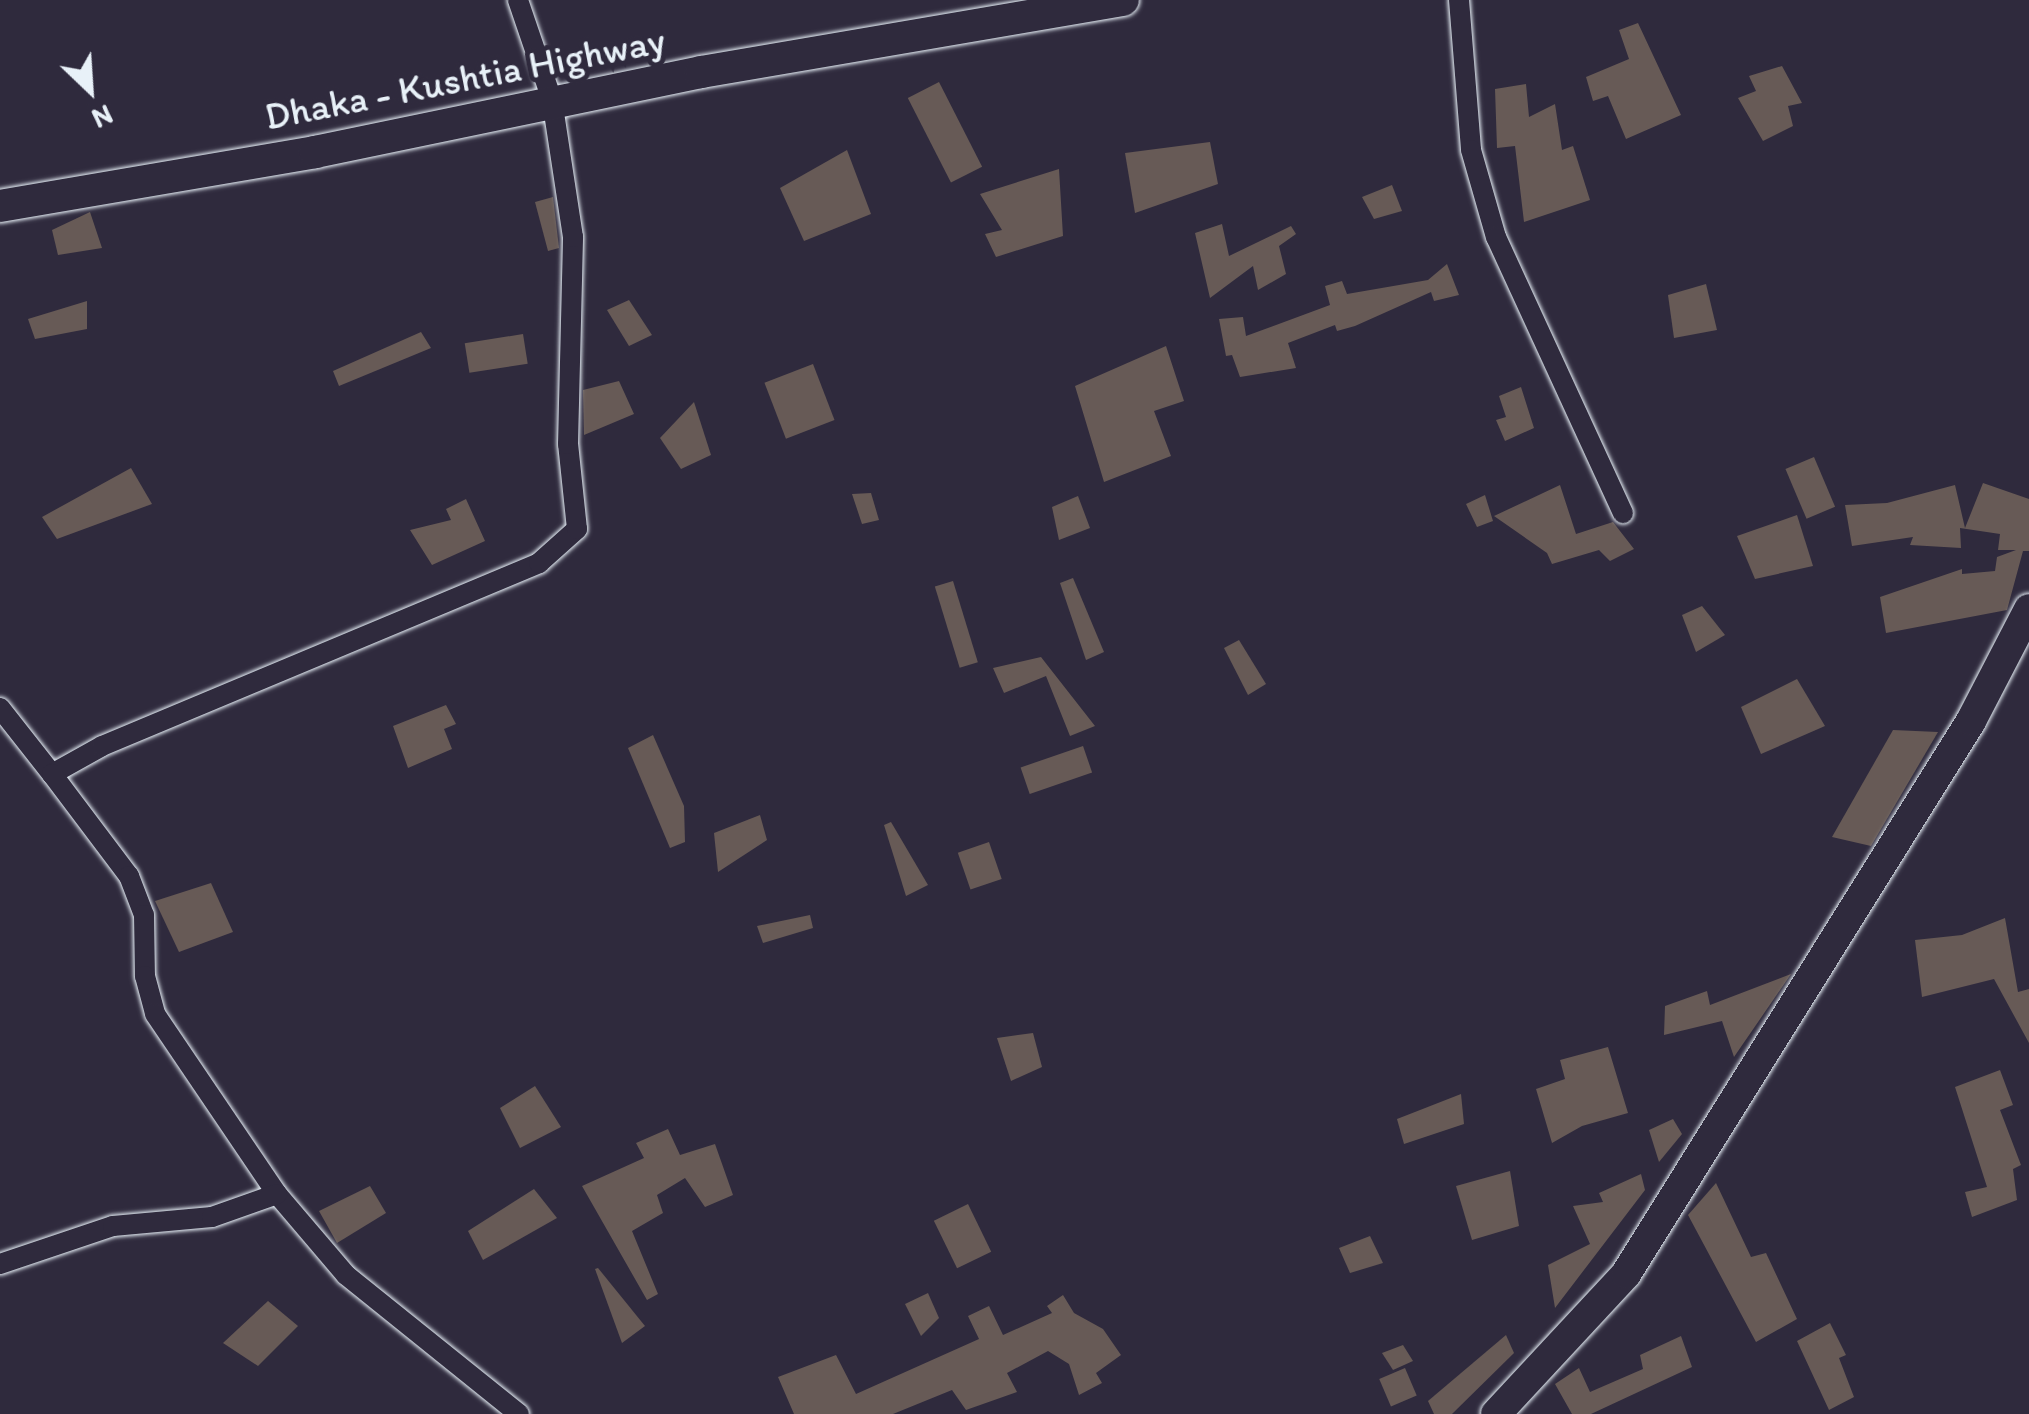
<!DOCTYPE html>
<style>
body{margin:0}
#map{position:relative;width:2029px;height:1414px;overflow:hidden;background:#2f2a3d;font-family:Itim,sans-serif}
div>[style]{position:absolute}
.building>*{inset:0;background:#675a56;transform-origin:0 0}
.roads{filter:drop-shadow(0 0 2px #e8f1f8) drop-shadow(0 0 2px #e8f1f8)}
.street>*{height:20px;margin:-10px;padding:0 10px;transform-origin:10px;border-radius:10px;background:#2f2a3d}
.secondary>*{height:30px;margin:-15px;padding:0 15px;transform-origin:15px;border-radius:15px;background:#2f2a3d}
.primary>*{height:32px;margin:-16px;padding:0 16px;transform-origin:16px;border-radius:16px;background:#2f2a3d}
span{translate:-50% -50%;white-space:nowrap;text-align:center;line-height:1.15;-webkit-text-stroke:10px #2f2a3d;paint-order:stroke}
.street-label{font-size:38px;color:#e8f1f8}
.north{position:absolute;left:40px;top:40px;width:100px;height:100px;-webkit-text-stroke:8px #2f2a3d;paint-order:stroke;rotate:155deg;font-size:28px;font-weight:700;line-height:40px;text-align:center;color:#e8f1f8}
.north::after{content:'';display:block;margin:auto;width:35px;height:45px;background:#e8f1f8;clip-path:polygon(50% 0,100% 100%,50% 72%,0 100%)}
</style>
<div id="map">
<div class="building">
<div style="clip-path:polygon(1638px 23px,1681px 115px,1626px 139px,1608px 96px,1593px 101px,1586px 77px,1629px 59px,1619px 30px)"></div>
<div style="clip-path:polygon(1782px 66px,1802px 103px,1788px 106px,1793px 126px,1763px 141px,1738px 98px,1756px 91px,1749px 76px)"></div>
<div style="left:939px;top:82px;width:95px;height:35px;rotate:63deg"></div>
<div style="clip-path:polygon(1526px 84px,1529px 117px,1555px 104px,1562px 150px,1573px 146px,1590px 200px,1524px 222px,1515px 146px,1497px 148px,1495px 89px)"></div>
<div style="clip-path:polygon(1210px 142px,1218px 184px,1135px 213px,1125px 153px)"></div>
<div style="clip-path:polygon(847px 150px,871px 214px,804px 241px,780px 188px)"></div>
<div style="clip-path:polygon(1059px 169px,1063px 236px,996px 257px,985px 234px,1002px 230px,980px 194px)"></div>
<div style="clip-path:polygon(1392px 185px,1402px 211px,1374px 219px,1362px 197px)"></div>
<div style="clip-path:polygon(553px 197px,559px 248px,548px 251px,535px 202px)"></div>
<div style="clip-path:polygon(90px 212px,102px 248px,58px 255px,52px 230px)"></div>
<div style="clip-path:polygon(1222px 224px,1229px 256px,1291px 226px,1296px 234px,1279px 246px,1286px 274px,1258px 290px,1253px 266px,1210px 298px,1195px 233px)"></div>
<div style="clip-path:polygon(1447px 264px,1459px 295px,1434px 301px,1431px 292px,1355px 326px,1337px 331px,1335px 325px,1288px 343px,1296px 368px,1240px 377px,1232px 355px,1226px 356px,1219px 319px,1243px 317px,1246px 336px,1330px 305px,1325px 286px,1342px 281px,1347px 294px,1428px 280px)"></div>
<div style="clip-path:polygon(1706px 284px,1717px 330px,1674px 338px,1668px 295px)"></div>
<div style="clip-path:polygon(629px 300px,652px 335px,629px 346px,607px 310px)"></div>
<div style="clip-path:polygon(87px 301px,87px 329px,35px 339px,28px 319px)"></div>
<div style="clip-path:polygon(421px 332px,431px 348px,339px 386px,333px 371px)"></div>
<div style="left:523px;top:334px;width:30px;height:59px;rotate:81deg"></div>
<div style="clip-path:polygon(1166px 346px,1184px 401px,1154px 411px,1171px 456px,1104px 482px,1075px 386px)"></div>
<div style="left:813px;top:364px;width:60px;height:52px;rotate:69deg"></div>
<div style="clip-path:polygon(619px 381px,634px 414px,584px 435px,583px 390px)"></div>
<div style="clip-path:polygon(1521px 387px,1534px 428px,1505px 441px,1496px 420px,1506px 417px,1499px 396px)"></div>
<div style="clip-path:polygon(694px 402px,711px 455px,681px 469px,660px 438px)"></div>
<div style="left:1814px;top:457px;width:54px;height:31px;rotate:67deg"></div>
<div style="clip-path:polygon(131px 468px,152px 504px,57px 539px,42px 517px)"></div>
<div style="clip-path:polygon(1983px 483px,2029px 499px,2029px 551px,2023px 551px,2007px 610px,1886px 633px,1880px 597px,1962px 569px,1962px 574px,1995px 571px,1997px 557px,2016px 550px,1998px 550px,2000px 534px,1960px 528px,1961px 548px,1910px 545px,1913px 537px,1852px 546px,1845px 505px,1887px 503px,1955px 485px,1965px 528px)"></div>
<div style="clip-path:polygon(1560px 485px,1576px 534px,1613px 522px,1634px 549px,1610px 561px,1599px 550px,1552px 564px,1547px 553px,1494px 516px)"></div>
<div style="clip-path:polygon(871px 493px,879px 520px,862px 524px,852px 494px)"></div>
<div style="clip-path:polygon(1485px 495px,1493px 521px,1477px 527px,1466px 504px)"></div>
<div style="clip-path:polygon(1078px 496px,1090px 528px,1059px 540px,1052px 507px)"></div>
<div style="clip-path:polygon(466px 499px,485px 541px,432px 565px,410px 530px,451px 520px,446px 509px)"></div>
<div style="clip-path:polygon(1797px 515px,1813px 566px,1755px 579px,1737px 536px)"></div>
<div style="clip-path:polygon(1073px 578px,1104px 652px,1086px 660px,1060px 583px)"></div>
<div style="left:953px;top:581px;width:85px;height:19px;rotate:73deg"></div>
<div style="clip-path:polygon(1702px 606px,1725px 635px,1696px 652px,1682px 615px)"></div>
<div style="clip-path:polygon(1239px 640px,1266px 684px,1248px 695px,1224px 648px)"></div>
<div style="clip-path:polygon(1041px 657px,1048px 666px,1095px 726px,1070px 736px,1046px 676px,1004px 693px,993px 668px)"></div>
<div style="clip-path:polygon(1797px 679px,1825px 726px,1761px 754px,1741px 707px)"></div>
<div style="clip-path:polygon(446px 705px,456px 724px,444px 729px,452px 749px,408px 768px,393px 726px)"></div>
<div style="clip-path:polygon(1893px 730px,1938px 732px,1871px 846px,1832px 837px)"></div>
<div style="clip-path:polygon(653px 735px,684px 806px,685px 842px,670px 848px,628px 748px)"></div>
<div style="left:1083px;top:746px;width:28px;height:66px;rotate:71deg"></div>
<div style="clip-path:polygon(760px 815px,767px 840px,718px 872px,714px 833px)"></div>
<div style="clip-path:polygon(891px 822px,928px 885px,906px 896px,884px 825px)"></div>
<div style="left:989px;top:842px;width:39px;height:33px;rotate:71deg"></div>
<div style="clip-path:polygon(211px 883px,233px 932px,179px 952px,155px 901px)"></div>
<div style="clip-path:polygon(810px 915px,813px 928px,763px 943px,757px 926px)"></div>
<div style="clip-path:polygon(2005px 918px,2018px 992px,2029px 989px,2029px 1043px,1994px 979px,1922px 997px,1915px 940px,1962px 935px)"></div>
<div style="clip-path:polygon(1791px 974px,1734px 1057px,1722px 1021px,1664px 1035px,1665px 1006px,1707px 991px,1710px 1005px)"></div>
<div style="clip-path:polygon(1033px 1033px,1042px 1067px,1011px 1081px,997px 1038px)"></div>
<div style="clip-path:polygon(1608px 1047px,1628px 1113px,1582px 1126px,1552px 1143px,1536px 1089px,1565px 1079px,1560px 1060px)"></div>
<div style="clip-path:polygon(2000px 1070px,2013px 1105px,2000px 1110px,2021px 1165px,2013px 1169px,2017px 1200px,1972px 1217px,1965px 1192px,1987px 1187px,1955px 1087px)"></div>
<div style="clip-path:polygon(535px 1086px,561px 1127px,520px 1148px,500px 1108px)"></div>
<div style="clip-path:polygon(1461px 1094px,1464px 1124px,1404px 1144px,1397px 1119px)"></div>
<div style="clip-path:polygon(1673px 1119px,1682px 1134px,1659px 1162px,1649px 1130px)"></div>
<div style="clip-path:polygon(668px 1129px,680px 1155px,715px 1144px,733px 1195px,705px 1207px,685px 1178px,657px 1195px,663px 1213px,632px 1231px,658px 1294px,647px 1300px,582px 1186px,644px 1158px,636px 1143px)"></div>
<div style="clip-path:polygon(1510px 1171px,1519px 1226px,1472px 1240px,1456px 1186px)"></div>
<div style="clip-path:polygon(1641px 1174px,1645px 1190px,1555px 1308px,1548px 1265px,1590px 1244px,1573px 1206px,1603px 1202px,1599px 1193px)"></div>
<div style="clip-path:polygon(1716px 1183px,1751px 1257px,1766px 1253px,1797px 1319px,1756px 1342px,1688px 1215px)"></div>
<div style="clip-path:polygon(370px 1186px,386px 1213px,337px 1243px,319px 1211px)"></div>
<div style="clip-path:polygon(534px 1189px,557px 1218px,483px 1260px,468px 1231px)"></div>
<div style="left:968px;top:1204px;width:53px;height:38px;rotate:64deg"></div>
<div style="clip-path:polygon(1370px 1236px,1383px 1263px,1350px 1273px,1339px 1248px)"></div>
<div style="clip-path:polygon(598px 1268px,645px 1326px,622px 1343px,595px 1269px)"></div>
<div style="clip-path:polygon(928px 1293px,939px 1318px,921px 1336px,905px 1304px)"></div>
<div style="clip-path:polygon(1063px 1295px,1074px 1313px,1103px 1329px,1121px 1355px,1096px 1373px,1102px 1383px,1079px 1395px,1069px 1364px,1048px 1351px,1007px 1373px,1017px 1392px,966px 1410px,952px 1390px,893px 1414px,794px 1414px,778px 1377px,836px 1355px,856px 1394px,979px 1339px,968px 1316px,989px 1306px,1003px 1335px,1052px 1313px,1047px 1306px)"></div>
<div style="clip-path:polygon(268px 1301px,298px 1326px,258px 1366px,223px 1343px)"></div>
<div style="clip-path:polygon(1830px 1323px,1846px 1355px,1839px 1358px,1854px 1397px,1829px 1410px,1797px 1341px)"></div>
<div style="clip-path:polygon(1506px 1335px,1514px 1353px,1452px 1414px,1434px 1414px,1428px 1401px)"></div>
<div style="clip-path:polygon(1681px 1336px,1692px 1367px,1591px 1414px,1572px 1414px,1555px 1384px,1579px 1368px,1590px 1392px,1643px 1369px,1640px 1355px)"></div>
<div style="clip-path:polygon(1403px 1345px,1413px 1361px,1393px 1370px,1382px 1353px)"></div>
<div style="left:1405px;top:1368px;width:30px;height:28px;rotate:67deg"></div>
</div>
<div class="roads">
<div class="street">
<div style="left:1459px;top:0;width:150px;rotate:85.4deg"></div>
<div style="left:1471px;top:150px;width:91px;rotate:74deg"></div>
<div style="left:1496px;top:237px;width:304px;rotate:65.3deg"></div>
<div style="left:0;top:708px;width:84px;rotate:51.8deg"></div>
<div style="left:52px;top:774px;width:57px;rotate:-29.2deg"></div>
<div style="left:102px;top:746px;width:474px;rotate:-22.7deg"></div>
<div style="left:539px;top:563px;width:51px;rotate:-41.8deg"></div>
<div style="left:577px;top:529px;width:85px;rotate:-96deg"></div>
<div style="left:568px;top:444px;width:207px;rotate:-88.6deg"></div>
<div style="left:573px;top:237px;width:139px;rotate:-98.7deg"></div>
<div style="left:552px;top:100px;width:106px;rotate:-108.8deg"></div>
<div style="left:52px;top:774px;width:128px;rotate:53deg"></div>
<div style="left:129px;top:876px;width:42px;rotate:69deg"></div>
<div style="left:144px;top:915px;width:61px;rotate:89.1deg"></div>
<div style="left:145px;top:976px;width:39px;rotate:75deg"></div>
<div style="left:155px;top:1014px;width:217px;rotate:55.9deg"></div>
<div style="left:277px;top:1194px;width:106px;rotate:49.6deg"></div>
<div style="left:346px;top:1275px;width:222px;rotate:38.8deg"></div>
<div style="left:0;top:1264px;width:119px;rotate:-18.6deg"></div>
<div style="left:113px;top:1226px;width:99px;rotate:-5.2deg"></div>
<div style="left:212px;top:1217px;width:69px;rotate:-19.5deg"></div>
</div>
<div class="secondary">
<div style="left:1496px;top:1414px;width:191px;rotate:-47.1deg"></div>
<div style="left:1626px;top:1274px;width:652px;rotate:-58.04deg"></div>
<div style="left:1971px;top:721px;width:126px;rotate:-62.6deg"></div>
</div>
<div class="primary">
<div style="left:0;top:206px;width:320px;rotate:-9.7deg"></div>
<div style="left:315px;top:152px;width:394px;rotate:-11.7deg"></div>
<div style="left:701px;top:72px;width:428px;rotate:-9.7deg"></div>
</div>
</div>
<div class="street-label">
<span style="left:465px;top:79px;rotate:-11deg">Dhaka - Kushtia Highway</span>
</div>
<div class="north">N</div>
</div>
